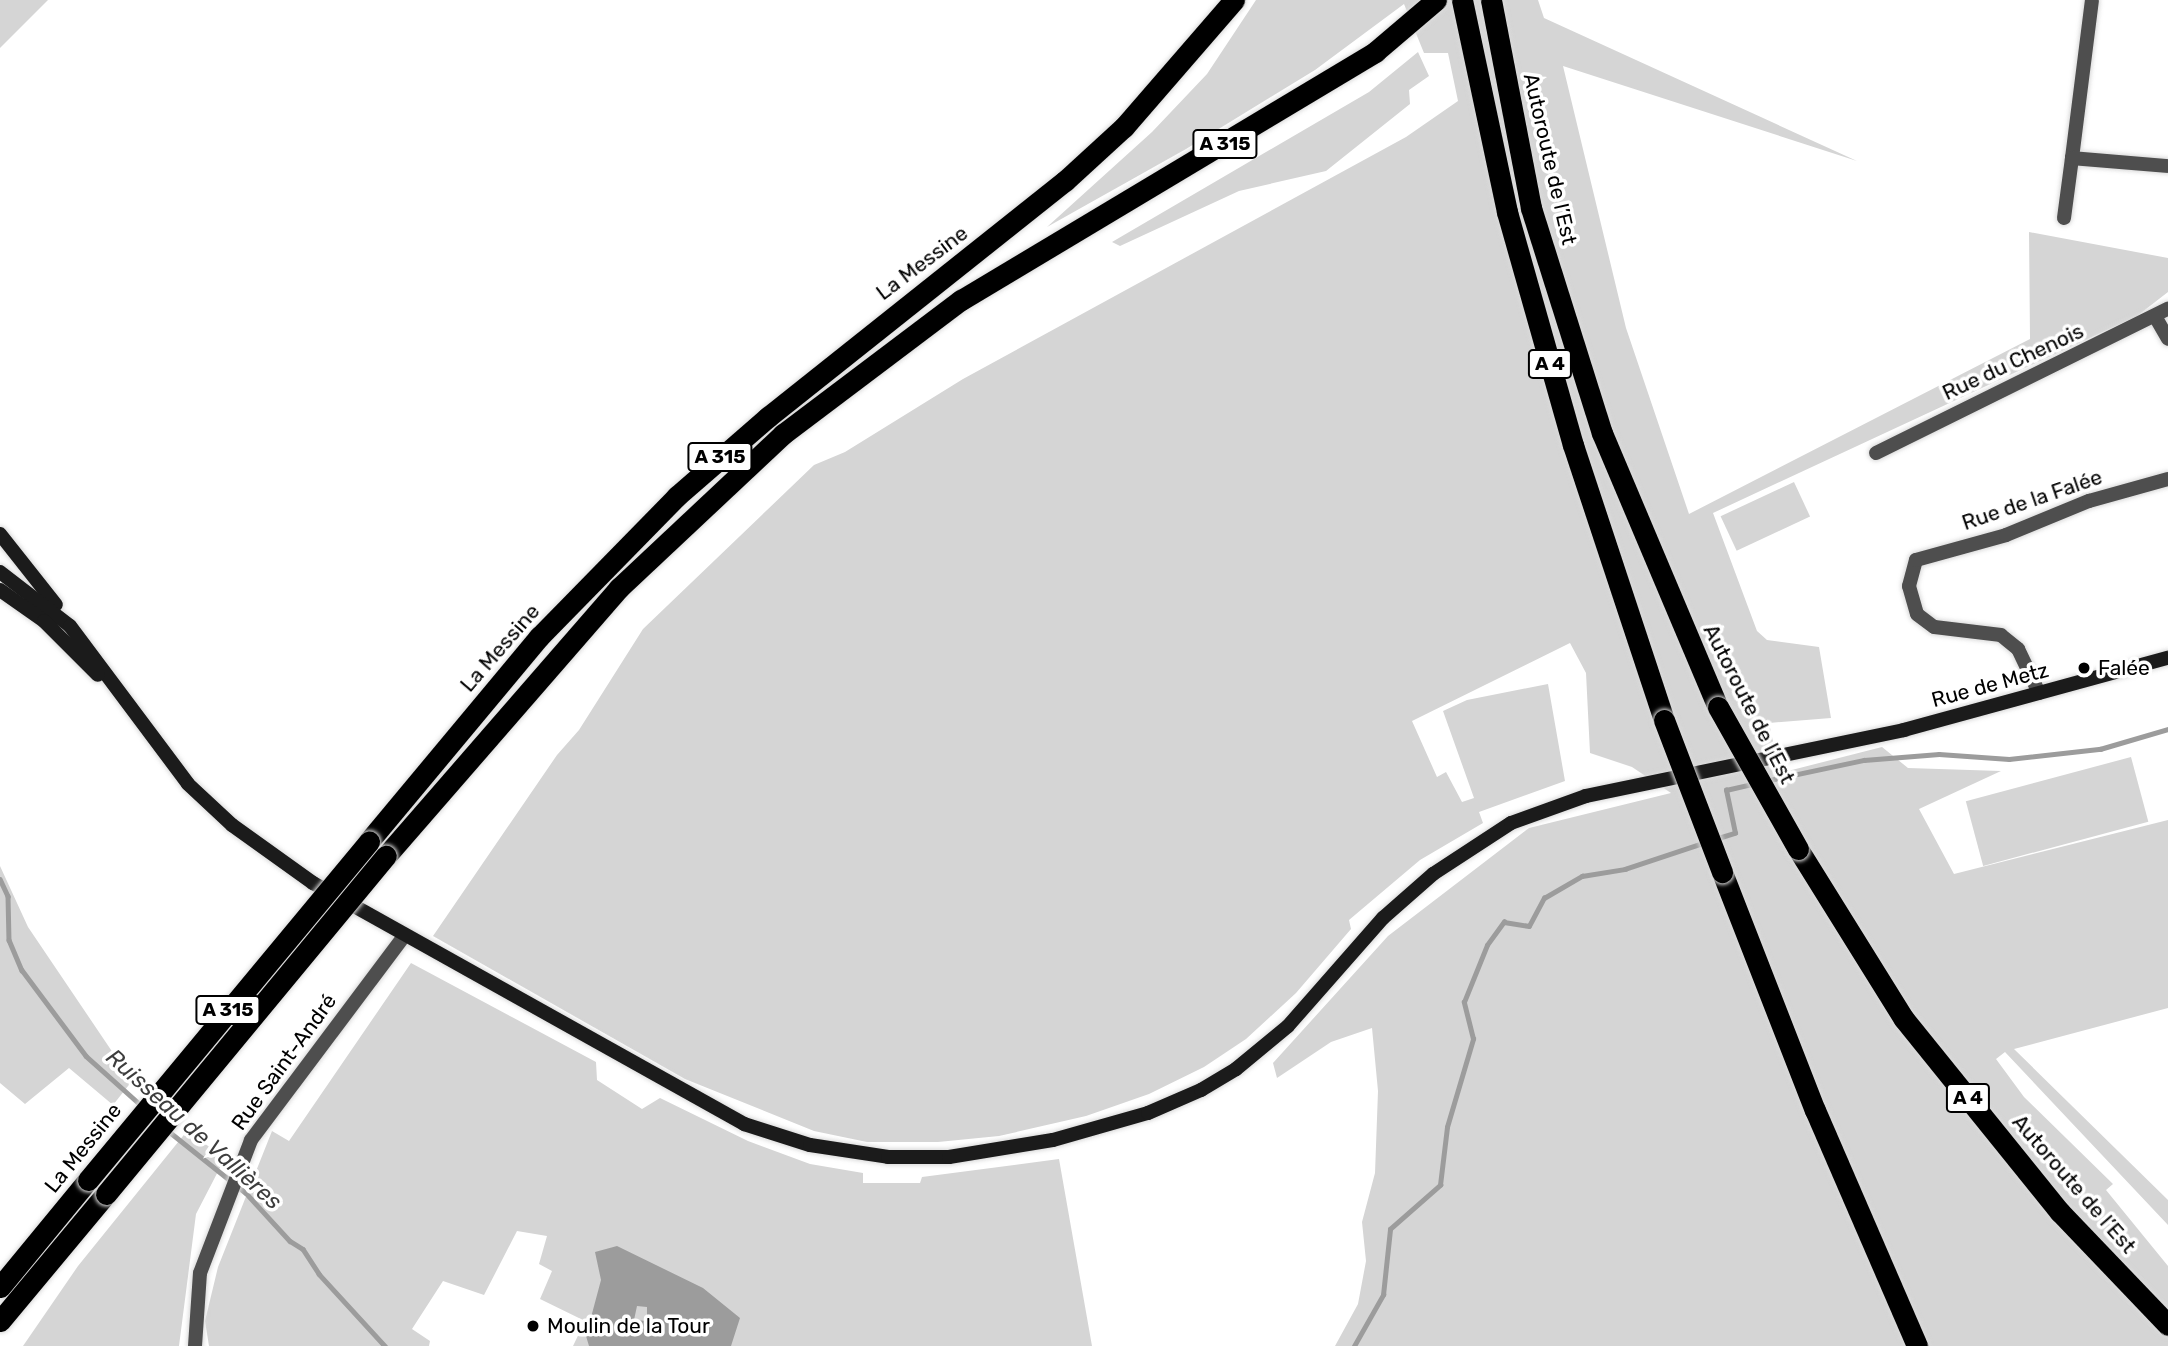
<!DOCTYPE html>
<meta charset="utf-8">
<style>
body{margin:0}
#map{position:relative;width:2168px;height:1346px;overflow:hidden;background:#fff;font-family:Rubik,sans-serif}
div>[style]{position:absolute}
.green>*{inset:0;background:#d5d5d5;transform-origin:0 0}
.water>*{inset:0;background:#9c9c9c}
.stream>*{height:4.5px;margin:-2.25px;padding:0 2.25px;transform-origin:2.25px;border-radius:2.25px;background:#9c9c9c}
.roads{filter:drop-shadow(0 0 2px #dbdbdb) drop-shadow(0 0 2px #dbdbdb)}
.minor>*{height:14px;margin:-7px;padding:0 7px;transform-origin:7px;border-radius:7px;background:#4e4e4e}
.tertiary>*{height:14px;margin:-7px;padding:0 7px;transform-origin:7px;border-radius:7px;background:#4e4e4e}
.secondary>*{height:14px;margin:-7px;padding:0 7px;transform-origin:7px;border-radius:7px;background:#1b1b1b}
.motorway>*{height:21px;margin:-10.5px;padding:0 10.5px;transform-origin:10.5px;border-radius:10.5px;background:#000}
.bridges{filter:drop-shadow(0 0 2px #dbdbdb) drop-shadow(0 0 2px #dbdbdb)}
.motorway-bridge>*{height:21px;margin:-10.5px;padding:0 10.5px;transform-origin:10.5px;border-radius:10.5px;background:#000}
.dots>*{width:19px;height:19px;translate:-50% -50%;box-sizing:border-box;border:4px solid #fff;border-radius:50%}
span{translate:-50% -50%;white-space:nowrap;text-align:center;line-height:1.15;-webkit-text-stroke:7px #fff;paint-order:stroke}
.shield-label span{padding:2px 5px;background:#fff;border:2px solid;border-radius:5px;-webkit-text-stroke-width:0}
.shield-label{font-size:19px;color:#000;font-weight:700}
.street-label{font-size:21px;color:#000}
.poi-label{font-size:21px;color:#000}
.left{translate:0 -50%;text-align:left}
.water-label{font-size:23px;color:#3d3d3d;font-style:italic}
</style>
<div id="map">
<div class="green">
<div style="clip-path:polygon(0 0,48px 0,0 48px)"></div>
<div style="clip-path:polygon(1256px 0,1538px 0,1544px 18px,1857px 161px,1563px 66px,1626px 328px,1689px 514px,2030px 339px,2029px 232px,2168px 258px,2168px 292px,2137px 316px,1713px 513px,1757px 631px,1767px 640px,1819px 647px,1831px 718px,1769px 723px,1780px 773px,1882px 747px,1908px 768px,2001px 771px,1919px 809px,1954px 874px,2168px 820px,2168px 1008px,2014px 1049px,2168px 1200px,2168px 1225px,2005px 1052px,1996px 1059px,2024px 1097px,2113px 1184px,2106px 1190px,2168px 1266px,2168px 1346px,1335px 1346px,1358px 1304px,1366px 1261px,1362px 1222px,1375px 1173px,1378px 1091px,1372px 1028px,1331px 1042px,1277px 1078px,1273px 1063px,1388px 936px,1529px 828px,1671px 793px,1632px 767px,1590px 753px,1586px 673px,1570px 643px,1412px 721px,1437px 777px,1446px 772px,1462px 802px,1474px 798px,1443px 711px,1467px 700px,1548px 684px,1565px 781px,1479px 812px,1483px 823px,1420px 860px,1349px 920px,1351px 929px,1296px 993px,1246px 1039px,1204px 1067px,1149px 1094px,1086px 1116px,999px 1136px,938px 1142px,867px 1142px,814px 1131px,685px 1079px,433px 936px,557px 755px,579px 730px,643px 629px,814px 465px,845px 452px,963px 379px,1406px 137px,1458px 101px,1448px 53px,1424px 53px,1404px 4px,1315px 70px,1186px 149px,1047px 227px,1152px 132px,1207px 74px)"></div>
<div style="clip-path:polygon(1418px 52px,1429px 76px,1409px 90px,1410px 104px,1326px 171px,1239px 191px,1120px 246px,1112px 242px,1369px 92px)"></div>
<div style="left:1794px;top:482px;width:38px;height:81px;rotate:65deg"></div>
<div style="left:2131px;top:757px;width:67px;height:171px;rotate:75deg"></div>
<div style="clip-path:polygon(0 866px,28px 927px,132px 1081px,113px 1105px,69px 1068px,25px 1104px,0 1083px)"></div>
<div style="clip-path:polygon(411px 963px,596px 1062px,597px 1080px,642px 1109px,660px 1098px,748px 1141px,810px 1164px,863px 1173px,863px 1183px,920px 1183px,922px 1177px,1059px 1159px,1092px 1346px,573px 1346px,585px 1321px,540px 1299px,552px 1271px,539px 1264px,547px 1236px,517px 1231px,484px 1295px,443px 1281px,412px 1329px,430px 1341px,429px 1346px,209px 1346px,205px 1321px,218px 1267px,272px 1131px,289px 1141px)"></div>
<div style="clip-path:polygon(187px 1131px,225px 1158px,196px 1214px,179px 1346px,23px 1346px,78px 1266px)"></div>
</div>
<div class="water">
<div style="clip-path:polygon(evenodd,617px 1246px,703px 1288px,740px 1318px,731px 1346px,589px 1346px,586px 1336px,601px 1280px,595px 1252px,617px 1246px,637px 1306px,647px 1307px,647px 1321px,634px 1320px,637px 1306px)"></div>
</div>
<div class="stream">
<div style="left:1765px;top:781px;width:101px;rotate:-12deg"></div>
<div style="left:1864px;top:760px;width:75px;rotate:-4.6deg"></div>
<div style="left:1939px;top:754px;width:70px;rotate:4.1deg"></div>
<div style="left:2009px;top:759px;width:92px;rotate:-6.3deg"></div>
<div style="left:2100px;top:749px;width:71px;rotate:-16.4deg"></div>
<div style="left:1715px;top:839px;width:21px;rotate:-17deg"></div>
<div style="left:1735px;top:833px;width:44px;rotate:-101.8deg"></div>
<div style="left:1726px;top:790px;width:28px;rotate:-13deg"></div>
<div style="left:0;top:879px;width:19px;rotate:65deg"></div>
<div style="left:8px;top:896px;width:44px;rotate:88.7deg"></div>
<div style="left:9px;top:940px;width:33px;rotate:67deg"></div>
<div style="left:22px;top:970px;width:107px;rotate:53.3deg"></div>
<div style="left:86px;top:1056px;width:75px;rotate:41.8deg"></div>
<div style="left:166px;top:1129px;width:102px;rotate:38.7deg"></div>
<div style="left:246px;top:1193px;width:65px;rotate:47.5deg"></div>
<div style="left:290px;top:1241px;width:15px;rotate:32deg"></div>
<div style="left:303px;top:1249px;width:30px;rotate:57deg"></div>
<div style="left:319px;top:1274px;width:98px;rotate:47.5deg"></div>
<div style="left:1354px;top:1346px;width:59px;rotate:-60.4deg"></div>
<div style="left:1383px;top:1295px;width:66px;rotate:-83.9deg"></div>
<div style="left:1390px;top:1229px;width:67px;rotate:-41.3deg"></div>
<div style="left:1440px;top:1185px;width:58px;rotate:-83.1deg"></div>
<div style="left:1447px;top:1127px;width:92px;rotate:-73.5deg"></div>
<div style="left:1473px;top:1039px;width:38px;rotate:-104deg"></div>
<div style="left:1464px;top:1002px;width:61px;rotate:-68deg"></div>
<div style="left:1487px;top:945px;width:29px;rotate:-54deg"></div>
<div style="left:1504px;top:922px;width:25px;rotate:9deg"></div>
<div style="left:1529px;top:926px;width:32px;rotate:-62deg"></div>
<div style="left:1544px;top:898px;width:44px;rotate:-30.1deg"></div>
<div style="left:1582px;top:876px;width:44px;rotate:-9.2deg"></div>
<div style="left:1625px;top:869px;width:82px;rotate:-18.4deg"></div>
</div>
<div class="roads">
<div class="minor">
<div style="left:2072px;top:158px;width:159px;rotate:-82.8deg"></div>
<div style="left:2064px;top:218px;width:61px;rotate:-82.4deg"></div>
<div style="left:2072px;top:158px;width:96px;rotate:4.8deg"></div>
<div style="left:2156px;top:318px;width:24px;rotate:60deg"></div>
<div style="left:1876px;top:453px;width:326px;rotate:-26.3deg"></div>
<div style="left:2039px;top:693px;width:49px;rotate:-115.5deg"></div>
<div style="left:2018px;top:649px;width:22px;rotate:-141deg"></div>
<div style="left:2001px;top:635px;width:67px;rotate:-173.2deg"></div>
<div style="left:1934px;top:627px;width:21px;rotate:-143deg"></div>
<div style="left:1917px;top:614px;width:29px;rotate:-106deg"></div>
<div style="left:1909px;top:586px;width:27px;rotate:-75deg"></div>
<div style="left:1916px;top:560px;width:93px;rotate:-15.5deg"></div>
<div style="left:2006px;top:535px;width:90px;rotate:-22.3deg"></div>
<div style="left:2089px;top:501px;width:82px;rotate:-15.6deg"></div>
</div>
<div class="tertiary">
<div style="left:195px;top:1346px;width:73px;rotate:-86.1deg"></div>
<div style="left:200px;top:1273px;width:142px;rotate:-69deg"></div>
<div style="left:251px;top:1140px;width:255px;rotate:-53.1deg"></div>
</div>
<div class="secondary">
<div style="left:0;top:534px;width:90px;rotate:51.7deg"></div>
<div style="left:0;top:572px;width:88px;rotate:37.6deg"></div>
<div style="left:70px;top:626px;width:197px;rotate:53.2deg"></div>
<div style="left:188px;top:784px;width:60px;rotate:43deg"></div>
<div style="left:232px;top:825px;width:100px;rotate:35.6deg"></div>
<div style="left:313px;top:883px;width:494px;rotate:29.2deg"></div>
<div style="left:744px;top:1124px;width:69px;rotate:17.7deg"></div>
<div style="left:810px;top:1145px;width:79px;rotate:8.7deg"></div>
<div style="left:888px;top:1157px;width:61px"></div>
<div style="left:949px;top:1157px;width:105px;rotate:-9.3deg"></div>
<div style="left:1053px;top:1140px;width:99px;rotate:-15.9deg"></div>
<div style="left:1148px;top:1113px;width:58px;rotate:-23.5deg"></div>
<div style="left:1201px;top:1090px;width:41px;rotate:-31deg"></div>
<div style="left:1236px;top:1069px;width:67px;rotate:-39.6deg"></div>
<div style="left:1288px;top:1026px;width:144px;rotate:-48.7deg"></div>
<div style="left:1383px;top:918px;width:67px;rotate:-41.3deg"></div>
<div style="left:1433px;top:874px;width:93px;rotate:-33.2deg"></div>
<div style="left:1511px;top:823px;width:80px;rotate:-19.8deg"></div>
<div style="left:1586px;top:796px;width:325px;rotate:-11.7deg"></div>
<div style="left:1904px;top:730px;width:274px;rotate:-15.3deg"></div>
<div style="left:0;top:590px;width:54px;rotate:35.2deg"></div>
<div style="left:44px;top:621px;width:76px;rotate:45deg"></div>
</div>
<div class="motorway">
<div style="left:1462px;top:0;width:217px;rotate:78deg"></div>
<div style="left:1507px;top:212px;width:242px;rotate:74.2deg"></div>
<div style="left:1573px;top:445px;width:290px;rotate:71.7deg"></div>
<div style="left:1491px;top:0;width:212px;rotate:79.1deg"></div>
<div style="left:1531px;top:208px;width:236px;rotate:72.5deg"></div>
<div style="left:1602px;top:433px;width:298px;rotate:67.1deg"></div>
<div style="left:369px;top:841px;width:266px;rotate:-50.2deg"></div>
<div style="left:539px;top:637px;width:197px;rotate:-45.6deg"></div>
<div style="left:677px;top:496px;width:121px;rotate:-41deg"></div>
<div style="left:768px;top:417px;width:379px;rotate:-38.5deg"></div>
<div style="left:1065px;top:181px;width:80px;rotate:-42.5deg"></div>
<div style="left:1124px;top:127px;width:168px;rotate:-49.1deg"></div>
<div style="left:1798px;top:849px;width:200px;rotate:58.1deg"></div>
<div style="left:1904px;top:1019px;width:248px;rotate:51.1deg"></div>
<div style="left:2060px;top:1212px;width:156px;rotate:46.3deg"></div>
<div style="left:386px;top:856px;width:355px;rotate:-49deg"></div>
<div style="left:619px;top:588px;width:225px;rotate:-43.2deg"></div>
<div style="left:783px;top:434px;width:223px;rotate:-37deg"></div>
<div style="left:961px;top:300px;width:483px;rotate:-30.9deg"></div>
<div style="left:1375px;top:52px;width:80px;rotate:-40.4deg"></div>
<div style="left:1722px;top:872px;width:256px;rotate:68.7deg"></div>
<div style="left:1815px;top:1110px;width:257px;rotate:66.6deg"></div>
<div style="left:0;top:1287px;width:139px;rotate:-50.6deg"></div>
<div style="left:0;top:1321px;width:165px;rotate:-50.2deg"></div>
</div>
</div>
<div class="bridges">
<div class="motorway-bridge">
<div style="left:1718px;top:707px;width:163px;rotate:60.6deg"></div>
<div style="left:1664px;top:720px;width:163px;rotate:69.1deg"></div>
<div style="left:88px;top:1180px;width:440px;rotate:-50.3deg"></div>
<div style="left:106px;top:1194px;width:439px;rotate:-50.4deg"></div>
</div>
</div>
<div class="dots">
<div style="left:2084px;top:668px;background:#000"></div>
<div style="left:533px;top:1326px;background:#000"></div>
</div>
<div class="shield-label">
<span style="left:1225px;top:144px">A 315</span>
<span style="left:1550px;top:364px">A 4</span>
<span style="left:720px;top:457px">A 315</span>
<span style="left:228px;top:1010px">A 315</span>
<span style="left:1968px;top:1098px">A 4</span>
</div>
<div class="street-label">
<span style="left:1550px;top:159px;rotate:77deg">Autoroute de l’Est</span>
<span style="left:922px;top:263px;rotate:-37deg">La Messine</span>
<span style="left:2013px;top:362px;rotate:-25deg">Rue du Chenois</span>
<span style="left:2032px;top:500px;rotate:-19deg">Rue de la Falée</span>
<span style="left:500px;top:648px;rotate:-49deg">La Messine</span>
<span style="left:1990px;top:685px;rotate:-15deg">Rue de Metz</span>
<span style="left:1749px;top:704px;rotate:63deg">Autoroute de l’Est</span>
<span style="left:284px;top:1062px;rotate:-54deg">Rue Saint-André</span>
<span style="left:83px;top:1148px;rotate:-51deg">La Messine</span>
<span style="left:2074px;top:1184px;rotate:49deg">Autoroute de l’Est</span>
</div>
<div class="poi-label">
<span class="left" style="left:2098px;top:668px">Falée</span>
<span class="left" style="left:547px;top:1326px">Moulin de la Tour</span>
</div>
<div class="water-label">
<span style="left:194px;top:1129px;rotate:42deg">Ruisseau de Vallières</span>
</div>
</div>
